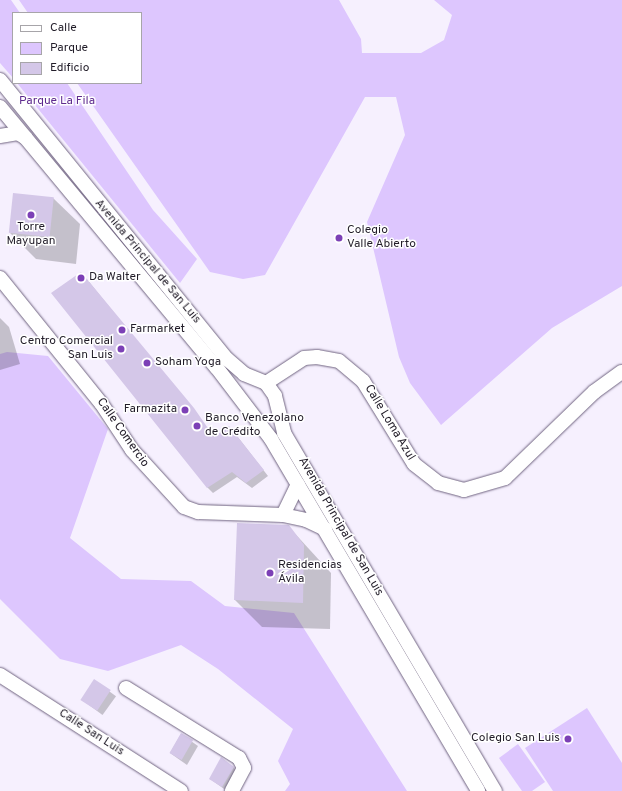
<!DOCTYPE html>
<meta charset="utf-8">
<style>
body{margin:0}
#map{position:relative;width:622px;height:791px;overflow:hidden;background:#f6f0fe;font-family:Overpass,sans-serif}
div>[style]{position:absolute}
.green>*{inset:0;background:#ddc6fe}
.shadow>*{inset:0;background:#0003;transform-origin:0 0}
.building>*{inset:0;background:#d4c7e8;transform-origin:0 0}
.roads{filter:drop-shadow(0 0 1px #706481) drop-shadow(0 0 1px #706481)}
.street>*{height:14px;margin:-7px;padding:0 7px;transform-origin:7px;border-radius:7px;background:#fff}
.dots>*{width:11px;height:11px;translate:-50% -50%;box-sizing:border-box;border:2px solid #fff;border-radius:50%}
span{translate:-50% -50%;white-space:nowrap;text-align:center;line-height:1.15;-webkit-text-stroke:3px #fff;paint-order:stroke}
.park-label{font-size:12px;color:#5e2a8e}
.poi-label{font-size:12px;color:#221d29}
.left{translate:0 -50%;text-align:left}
.right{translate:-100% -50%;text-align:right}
.street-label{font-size:12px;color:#221d29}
.legend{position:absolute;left:12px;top:12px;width:130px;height:72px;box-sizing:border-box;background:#fff;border:1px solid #a7a5a9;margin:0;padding:5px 7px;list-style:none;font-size:12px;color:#221d29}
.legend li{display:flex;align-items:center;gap:8px;height:20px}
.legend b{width:20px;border:1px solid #a7a5a9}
</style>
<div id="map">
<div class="green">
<div style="clip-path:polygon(0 0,11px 0,20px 13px,13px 13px,13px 78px,0 63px)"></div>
<div style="clip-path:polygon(19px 0,339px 0,361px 39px,362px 53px,421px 53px,444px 40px,452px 15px,434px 0,622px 0,622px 286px,552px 328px,441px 425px,410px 383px,399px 357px,367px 222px,405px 135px,396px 97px,365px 97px,265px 275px,243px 279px,210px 272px,77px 83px,141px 83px,141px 13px,28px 13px)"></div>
<div style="clip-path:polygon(17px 83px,67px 83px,153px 210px,197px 259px,180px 283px)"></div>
<div style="clip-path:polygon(7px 352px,48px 356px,108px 429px,70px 538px,121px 579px,191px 581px,225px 606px,294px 613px,407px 791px,285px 791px,290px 784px,278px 761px,293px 729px,218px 669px,181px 645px,108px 671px,60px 659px,0 599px,0 354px)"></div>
<div style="clip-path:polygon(587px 708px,622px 763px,622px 791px,553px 791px,525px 748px)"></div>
<div style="clip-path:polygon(518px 744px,545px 782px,532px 791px,522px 791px,499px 758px)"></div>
</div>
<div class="shadow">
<div style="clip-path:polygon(53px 198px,80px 224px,76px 264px,36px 259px,10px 233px)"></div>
<div style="clip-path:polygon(86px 278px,215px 438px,234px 432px,268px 476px,252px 488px,237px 477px,213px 493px,207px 487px)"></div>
<div style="clip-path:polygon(0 318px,9px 327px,20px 364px,0 370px)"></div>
<div style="clip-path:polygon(288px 526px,331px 573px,330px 629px,262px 627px,235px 600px)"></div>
<div style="left:95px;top:681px;width:26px;height:23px;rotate:36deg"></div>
<div style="clip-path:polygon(181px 734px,198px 746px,187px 765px,170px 753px)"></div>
<div style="clip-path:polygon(233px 767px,238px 773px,227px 791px,210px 779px)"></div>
</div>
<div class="building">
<div style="left:13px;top:193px;width:41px;height:40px;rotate:6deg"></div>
<div style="clip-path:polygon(81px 272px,194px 408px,214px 437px,229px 426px,264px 470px,246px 483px,232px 472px,207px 488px,51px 293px)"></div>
<div style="clip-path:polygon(237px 523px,289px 525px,304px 545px,303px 603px,234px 600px)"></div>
<div style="left:94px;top:679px;width:20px;height:25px;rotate:33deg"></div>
<div style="left:181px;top:733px;width:14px;height:23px;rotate:30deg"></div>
<div style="clip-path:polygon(221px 757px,234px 767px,222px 787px,209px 779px)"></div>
</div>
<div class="roads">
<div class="street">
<div style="left:0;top:80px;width:360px;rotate:50.9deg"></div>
<div style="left:227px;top:359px;width:23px;rotate:41deg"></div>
<div style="left:244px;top:374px;width:24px;rotate:22deg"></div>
<div style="left:266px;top:383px;width:16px;rotate:55deg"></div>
<div style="left:275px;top:396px;width:38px;rotate:76deg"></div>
<div style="left:284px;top:433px;width:416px;rotate:59.5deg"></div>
<div style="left:0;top:107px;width:339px;rotate:50.3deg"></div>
<div style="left:217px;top:368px;width:89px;rotate:52.7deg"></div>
<div style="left:271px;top:439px;width:408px;rotate:59.5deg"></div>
<div style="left:0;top:136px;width:18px;rotate:-9deg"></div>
<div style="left:18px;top:133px;width:9px;rotate:32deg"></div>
<div style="left:0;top:278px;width:161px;rotate:51.1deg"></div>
<div style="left:101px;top:403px;width:56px;rotate:56.6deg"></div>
<div style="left:132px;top:450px;width:77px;rotate:47.6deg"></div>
<div style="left:184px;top:507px;width:15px;rotate:20deg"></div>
<div style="left:198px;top:512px;width:85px;rotate:2deg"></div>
<div style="left:283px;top:515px;width:24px;rotate:12deg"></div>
<div style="left:306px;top:520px;width:21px;rotate:25deg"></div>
<div style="left:266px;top:383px;width:45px;rotate:-33.3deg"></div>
<div style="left:304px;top:358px;width:13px;rotate:-4deg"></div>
<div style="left:317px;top:357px;width:22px;rotate:10deg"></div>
<div style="left:339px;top:361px;width:31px;rotate:40deg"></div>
<div style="left:363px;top:381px;width:97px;rotate:58.4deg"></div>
<div style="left:414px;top:464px;width:31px;rotate:38deg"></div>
<div style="left:438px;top:483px;width:27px;rotate:15deg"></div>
<div style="left:464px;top:490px;width:43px;rotate:-16.3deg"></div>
<div style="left:505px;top:478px;width:124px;rotate:-44deg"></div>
<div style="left:594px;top:392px;width:34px;rotate:-36deg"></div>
<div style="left:283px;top:515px;width:34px;rotate:-64deg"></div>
<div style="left:0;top:675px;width:215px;rotate:32.7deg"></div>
<div style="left:126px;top:688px;width:133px;rotate:31.8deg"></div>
<div style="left:239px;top:758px;width:11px;rotate:63deg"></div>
<div style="left:244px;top:768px;width:26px;rotate:118deg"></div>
</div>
</div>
<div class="dots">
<div style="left:31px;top:215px;background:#7c40b6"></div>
<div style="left:339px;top:238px;background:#7c40b6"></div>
<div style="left:81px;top:278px;background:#7c40b6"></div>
<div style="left:122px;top:330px;background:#7c40b6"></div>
<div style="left:121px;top:349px;background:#7c40b6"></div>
<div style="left:147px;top:363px;background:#7c40b6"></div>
<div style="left:185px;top:410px;background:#7c40b6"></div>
<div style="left:197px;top:426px;background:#7c40b6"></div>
<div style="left:270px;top:573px;background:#7c40b6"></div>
<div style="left:568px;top:739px;background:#7c40b6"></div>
</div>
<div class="park-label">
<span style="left:57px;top:102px">Parque La Fila</span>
</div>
<div class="poi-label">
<span style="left:31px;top:235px">Torre<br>Mayupan</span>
<span class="left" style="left:347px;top:238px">Colegio<br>Valle Abierto</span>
<span class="left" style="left:89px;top:278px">Da Walter</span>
<span class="left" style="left:130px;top:330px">Farmarket</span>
<span class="right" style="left:113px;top:349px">Centro Comercial<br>San Luis</span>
<span class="left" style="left:155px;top:363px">Soham Yoga</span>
<span class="right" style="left:177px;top:410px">Farmazita</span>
<span class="left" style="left:205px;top:426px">Banco Venezolano<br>de Crédito</span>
<span class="left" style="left:278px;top:573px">Residencias<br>Ávila</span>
<span class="right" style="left:560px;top:739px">Colegio San Luis</span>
</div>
<div class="street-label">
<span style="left:147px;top:262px;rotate:50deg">Avenida Principal de San Luis</span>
<span style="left:389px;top:423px;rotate:59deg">Calle Loma Azul</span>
<span style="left:122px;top:433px;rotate:55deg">Calle Comercio</span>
<span style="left:340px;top:527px;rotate:60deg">Avenida Principal de San Luis</span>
<span style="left:91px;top:733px;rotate:33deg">Calle San Luis</span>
</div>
<ul class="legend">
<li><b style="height:5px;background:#fff"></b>Calle</li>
<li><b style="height:11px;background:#ddc6fe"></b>Parque</li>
<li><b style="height:11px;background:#d4c7e8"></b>Edificio</li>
</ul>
</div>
